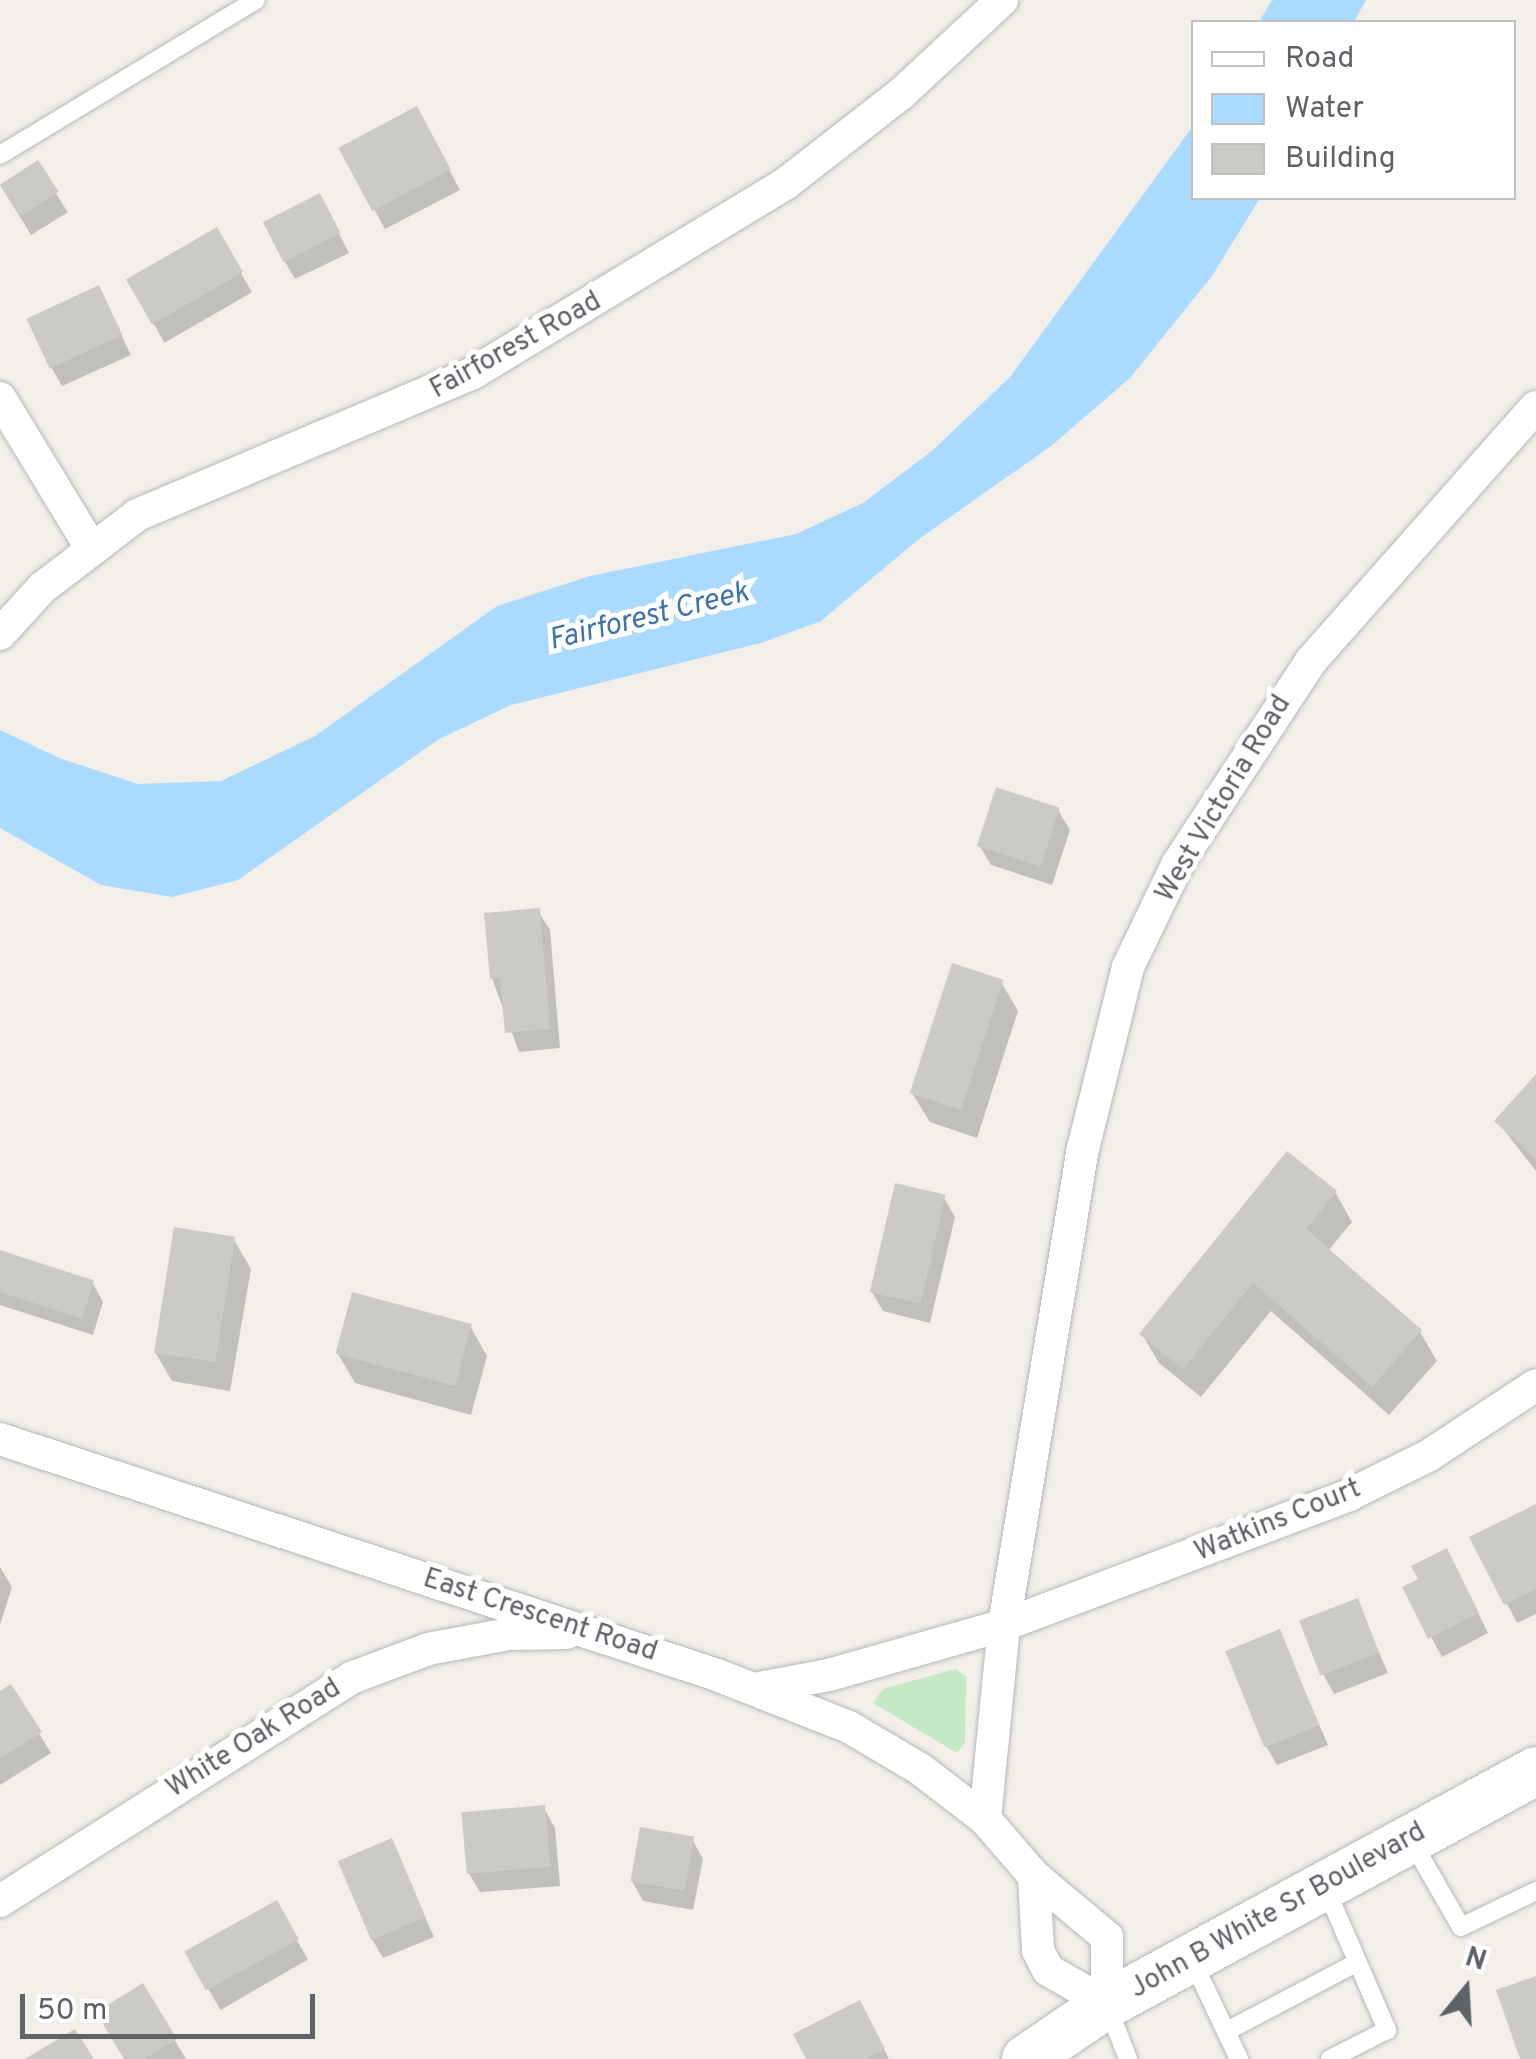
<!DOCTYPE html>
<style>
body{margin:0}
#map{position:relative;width:1536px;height:2059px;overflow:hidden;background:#f1efe8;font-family:Overpass,sans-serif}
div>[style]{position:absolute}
.green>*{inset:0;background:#c5e8c5}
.water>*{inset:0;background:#aadaff}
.shadow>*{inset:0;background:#0003;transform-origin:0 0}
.building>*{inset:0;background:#cccac5;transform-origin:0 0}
.roads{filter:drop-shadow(0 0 2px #b5b8bc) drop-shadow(0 0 2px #b5b8bc)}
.service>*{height:18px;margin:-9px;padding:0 9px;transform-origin:9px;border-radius:9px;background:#fff}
.minor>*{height:32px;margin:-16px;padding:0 16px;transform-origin:16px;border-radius:16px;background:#fff}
.secondary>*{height:48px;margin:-24px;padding:0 24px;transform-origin:24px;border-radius:24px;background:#fff}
span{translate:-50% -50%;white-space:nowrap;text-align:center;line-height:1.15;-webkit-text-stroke:10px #fff;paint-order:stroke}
.street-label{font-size:28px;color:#5f6368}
.water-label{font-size:30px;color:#4174aa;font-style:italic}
.legend{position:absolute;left:1191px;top:20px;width:325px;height:180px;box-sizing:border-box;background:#fff;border:2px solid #bfc1c3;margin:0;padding:12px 18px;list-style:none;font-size:30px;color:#5f6368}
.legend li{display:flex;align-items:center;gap:20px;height:50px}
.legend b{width:50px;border:2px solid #bfc1c3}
.north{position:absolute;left:1416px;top:1939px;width:100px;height:100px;-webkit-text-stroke:8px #fff;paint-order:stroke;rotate:18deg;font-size:28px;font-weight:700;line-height:40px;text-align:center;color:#5f6368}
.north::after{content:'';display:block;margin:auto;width:35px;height:45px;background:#5f6368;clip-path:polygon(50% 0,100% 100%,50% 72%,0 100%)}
.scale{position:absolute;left:20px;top:1994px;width:295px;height:45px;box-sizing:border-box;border:5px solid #5f6368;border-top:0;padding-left:12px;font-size:30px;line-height:35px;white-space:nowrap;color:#5f6368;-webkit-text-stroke:8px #fff;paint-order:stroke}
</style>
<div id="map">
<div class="green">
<div style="clip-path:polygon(955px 1669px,966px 1676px,965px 1742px,957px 1753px,873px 1703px,883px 1689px)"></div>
</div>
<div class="water">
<div style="clip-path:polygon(1272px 0,1366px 0,1354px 22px,1259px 22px)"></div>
<div style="clip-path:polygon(1193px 126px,1194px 198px,1260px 198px,1212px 276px,1130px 378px,1051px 446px,919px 539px,821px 621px,761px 643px,511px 705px,439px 739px,238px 880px,172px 897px,101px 885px,0 828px,0 730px,59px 758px,138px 784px,221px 781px,315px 736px,497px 606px,590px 576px,796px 534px,863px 503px,933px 450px,1010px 377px)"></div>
</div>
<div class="shadow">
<div style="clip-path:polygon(427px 128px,460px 190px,385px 229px,374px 209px)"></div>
<div style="left:37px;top:163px;width:58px;height:43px;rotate:58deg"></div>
<div style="clip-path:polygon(330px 216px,349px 253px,295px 279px,284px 260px)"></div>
<div style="left:216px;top:230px;width:72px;height:101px;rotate:60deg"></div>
<div style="clip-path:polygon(98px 288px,131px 355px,62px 386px,51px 367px)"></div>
<div style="clip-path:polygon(1058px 810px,1070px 830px,1052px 885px,991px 865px,979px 845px)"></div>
<div style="clip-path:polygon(538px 911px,550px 930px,560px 1048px,519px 1052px,492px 978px)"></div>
<div style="clip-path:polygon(1001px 982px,1018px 1011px,977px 1138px,930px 1122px,912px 1093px)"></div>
<div style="clip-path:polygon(1536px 1078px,1536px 1171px,1497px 1121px)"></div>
<div style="clip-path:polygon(1335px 1192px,1352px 1222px,1328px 1251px,1420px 1332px,1437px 1361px,1389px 1415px,1271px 1311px,1201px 1397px,1159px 1363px,1142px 1334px)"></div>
<div style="clip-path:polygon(944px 1198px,955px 1217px,930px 1323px,883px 1311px,872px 1292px)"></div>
<div style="clip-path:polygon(234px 1240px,251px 1269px,230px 1391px,172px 1381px,155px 1352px)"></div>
<div style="clip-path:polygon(0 1253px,92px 1282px,103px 1302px,93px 1335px,0 1305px)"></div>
<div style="clip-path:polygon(470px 1326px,487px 1356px,471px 1415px,355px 1383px,338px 1354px)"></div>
<div style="clip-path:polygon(1536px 1506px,1536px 1614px,1517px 1623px,1473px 1538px)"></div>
<div style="clip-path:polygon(0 1567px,12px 1587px,0 1625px)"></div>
<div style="clip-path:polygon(1457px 1570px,1488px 1633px,1442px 1657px,1405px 1589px)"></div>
<div style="clip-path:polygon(1357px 1602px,1388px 1673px,1334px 1694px,1323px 1674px)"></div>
<div style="clip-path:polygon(1279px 1632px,1328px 1745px,1277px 1765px,1266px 1746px)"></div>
<div style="clip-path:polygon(10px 1687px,51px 1753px,0 1785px,0 1694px)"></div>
<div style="clip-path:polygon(544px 1808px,555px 1828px,560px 1886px,480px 1892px,468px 1872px)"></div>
<div style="clip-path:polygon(692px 1839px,703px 1859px,693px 1910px,643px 1901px,632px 1881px)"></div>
<div style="clip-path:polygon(391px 1841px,434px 1937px,383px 1958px,372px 1939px)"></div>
<div style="left:276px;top:1904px;width:64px;height:101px;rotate:60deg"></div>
<div style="clip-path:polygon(143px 1987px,186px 2059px,127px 2059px)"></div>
<div style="clip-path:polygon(870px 2022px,889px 2059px,809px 2059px)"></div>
</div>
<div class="building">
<div style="left:417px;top:106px;width:72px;height:89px;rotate:62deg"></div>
<div style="left:38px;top:160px;width:38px;height:45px;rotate:57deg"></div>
<div style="left:320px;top:193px;width:45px;height:64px;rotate:63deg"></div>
<div style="left:217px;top:227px;width:52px;height:105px;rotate:60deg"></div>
<div style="left:99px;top:285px;width:55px;height:80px;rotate:65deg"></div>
<div style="left:996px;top:787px;width:67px;height:62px;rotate:18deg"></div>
<div style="clip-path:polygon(540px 908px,550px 1029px,505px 1033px,500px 978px,490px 979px,484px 913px)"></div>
<div style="left:952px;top:963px;width:54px;height:137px;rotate:18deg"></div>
<div style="clip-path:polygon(1536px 1074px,1536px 1159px,1494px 1121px)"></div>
<div style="clip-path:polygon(1287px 1151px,1337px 1191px,1306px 1229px,1422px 1330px,1372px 1387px,1253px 1283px,1183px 1369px,1139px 1334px)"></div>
<div style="left:895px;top:1183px;width:52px;height:112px;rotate:13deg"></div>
<div style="left:174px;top:1227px;width:62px;height:127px;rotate:9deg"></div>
<div style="left:0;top:1250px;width:99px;height:40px;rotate:18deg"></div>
<div style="left:352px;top:1292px;width:124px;height:64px;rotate:15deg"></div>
<div style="clip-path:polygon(1536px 1504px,1536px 1589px,1504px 1605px,1469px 1537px)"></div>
<div style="clip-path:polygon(1447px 1548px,1479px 1613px,1428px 1639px,1402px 1587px,1418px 1579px,1411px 1566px)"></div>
<div style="left:1358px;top:1598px;width:59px;height:63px;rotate:69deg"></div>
<div style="left:1280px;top:1629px;width:104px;height:59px;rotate:68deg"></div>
<div style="clip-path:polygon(11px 1684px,42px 1732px,0 1759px,0 1691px)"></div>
<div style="left:545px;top:1805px;width:62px;height:84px;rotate:85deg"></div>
<div style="left:640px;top:1827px;width:55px;height:55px;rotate:10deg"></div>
<div style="left:392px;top:1838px;width:86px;height:59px;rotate:67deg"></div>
<div style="left:277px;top:1900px;width:45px;height:106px;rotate:61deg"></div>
<div style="clip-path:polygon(1536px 1976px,1536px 2059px,1520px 2059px,1496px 1990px)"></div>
<div style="clip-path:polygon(143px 1983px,177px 2039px,144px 2059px,124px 2059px,96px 2012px)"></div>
<div style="clip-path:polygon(860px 2000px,885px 2049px,866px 2059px,806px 2059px,793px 2034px)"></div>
<div style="clip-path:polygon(75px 2029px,94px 2059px,25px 2059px)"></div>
</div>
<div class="roads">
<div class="service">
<div style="left:0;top:155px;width:299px;rotate:-31.2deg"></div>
<div style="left:1411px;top:1840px;width:100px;rotate:60.1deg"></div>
<div style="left:1461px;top:1927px;width:83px;rotate:-25.6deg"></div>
<div style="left:1326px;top:1889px;width:154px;rotate:66.6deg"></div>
<div style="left:1387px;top:2030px;width:64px;rotate:153deg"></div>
<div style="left:1192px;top:1960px;width:110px;rotate:64.6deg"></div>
<div style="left:1107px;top:2005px;width:58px;rotate:68.7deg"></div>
<div style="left:1227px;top:2031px;width:144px;rotate:-27.8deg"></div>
</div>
<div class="minor">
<div style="left:0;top:398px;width:173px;rotate:58.7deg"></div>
<div style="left:0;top:634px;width:62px;rotate:-47.6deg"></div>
<div style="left:42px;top:588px;width:120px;rotate:-37.5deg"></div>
<div style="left:137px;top:515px;width:365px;rotate:-22.9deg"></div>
<div style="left:473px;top:373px;width:365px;rotate:-31.2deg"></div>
<div style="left:785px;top:184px;width:148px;rotate:-37.9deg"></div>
<div style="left:902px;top:93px;width:137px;rotate:-42.9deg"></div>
<div style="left:0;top:1439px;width:755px;rotate:18.22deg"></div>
<div style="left:717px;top:1675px;width:142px;rotate:21.5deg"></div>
<div style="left:849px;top:1727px;width:82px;rotate:30.6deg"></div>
<div style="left:920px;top:1769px;width:82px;rotate:37.6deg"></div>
<div style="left:985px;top:1819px;width:75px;rotate:49.3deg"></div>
<div style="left:1034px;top:1876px;width:95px;rotate:39.9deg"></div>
<div style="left:1107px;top:1937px;width:67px;rotate:90deg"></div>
<div style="left:1107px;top:2004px;width:68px;rotate:-150deg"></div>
<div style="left:1048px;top:1970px;width:22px;rotate:-117deg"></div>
<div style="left:1038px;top:1950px;width:74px;rotate:-93.1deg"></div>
<div style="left:754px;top:1689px;width:76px;rotate:-10.6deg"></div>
<div style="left:829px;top:1675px;width:182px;rotate:-15.9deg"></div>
<div style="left:1004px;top:1625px;width:369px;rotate:-20.6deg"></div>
<div style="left:1349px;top:1495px;width:88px;rotate:-26.3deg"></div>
<div style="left:1428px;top:1456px;width:129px;rotate:-33.3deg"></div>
<div style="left:985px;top:1819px;width:195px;rotate:-84.4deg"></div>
<div style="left:1004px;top:1625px;width:483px;rotate:-80.6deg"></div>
<div style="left:1083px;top:1149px;width:187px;rotate:-76.1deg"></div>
<div style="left:1128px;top:967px;width:113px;rotate:-64.3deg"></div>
<div style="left:1177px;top:865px;width:244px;rotate:-56.7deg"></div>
<div style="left:1311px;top:661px;width:339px;rotate:-48.5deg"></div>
<div style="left:0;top:1901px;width:416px;rotate:-32.4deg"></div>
<div style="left:351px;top:1678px;width:82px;rotate:-20.6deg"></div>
<div style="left:428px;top:1649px;width:82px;rotate:-10.5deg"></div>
<div style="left:509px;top:1634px;width:58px;rotate:-1deg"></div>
</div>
<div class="secondary">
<div style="left:1026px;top:2059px;width:98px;rotate:-34.2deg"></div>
<div style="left:1107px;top:2004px;width:488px;rotate:-28.5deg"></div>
</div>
</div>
<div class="street-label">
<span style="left:516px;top:346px;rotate:-29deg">Fairforest Road</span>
<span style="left:1224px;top:799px;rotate:-59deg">West Victoria Road</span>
<span style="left:1278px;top:1521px;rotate:-22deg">Watkins Court</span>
<span style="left:540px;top:1616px;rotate:18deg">East Crescent Road</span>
<span style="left:254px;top:1739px;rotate:-32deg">White Oak Road</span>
<span style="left:1278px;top:1911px;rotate:-29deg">John B White Sr Boulevard</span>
</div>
<div class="water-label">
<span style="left:649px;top:618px;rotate:-14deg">Fairforest Creek</span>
</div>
<ul class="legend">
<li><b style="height:12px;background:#fff"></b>Road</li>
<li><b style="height:28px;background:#aadaff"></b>Water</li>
<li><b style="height:28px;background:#cccac5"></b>Building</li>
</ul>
<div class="north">N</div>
<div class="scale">50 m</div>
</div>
